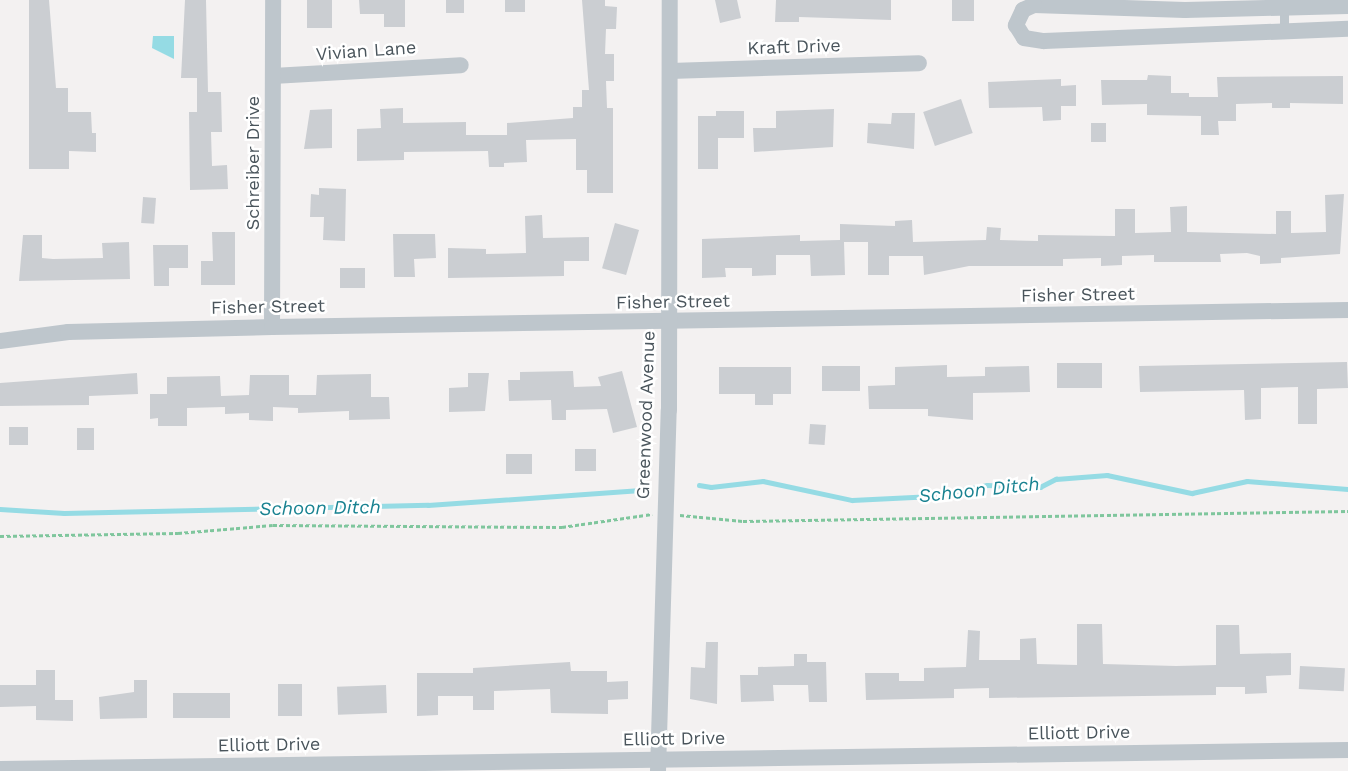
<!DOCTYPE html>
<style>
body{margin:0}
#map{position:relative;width:1348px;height:771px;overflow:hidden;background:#f3f1f1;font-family:"Work Sans",sans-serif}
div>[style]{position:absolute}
.water>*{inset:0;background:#95dbe4}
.stream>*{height:4.5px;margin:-2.25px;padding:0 2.25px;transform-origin:2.25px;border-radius:2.25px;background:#95dbe4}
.building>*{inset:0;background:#cbced2;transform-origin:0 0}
.path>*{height:2.5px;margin-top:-1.25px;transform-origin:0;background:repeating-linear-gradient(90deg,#7fc69d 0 4px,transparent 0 6.5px)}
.service>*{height:9px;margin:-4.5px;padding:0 4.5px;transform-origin:4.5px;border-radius:4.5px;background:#bec6cc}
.minor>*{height:16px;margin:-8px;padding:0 8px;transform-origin:8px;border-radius:8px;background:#bec6cc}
span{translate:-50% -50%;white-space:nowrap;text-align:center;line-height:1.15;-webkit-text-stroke:5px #fff;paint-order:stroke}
.street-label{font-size:18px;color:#4a555c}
.water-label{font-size:19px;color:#198291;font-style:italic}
</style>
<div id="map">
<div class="water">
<div style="clip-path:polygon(153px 36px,174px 36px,174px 59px,152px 48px)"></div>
</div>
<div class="stream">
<div style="left:699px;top:485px;width:12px;rotate:9deg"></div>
<div style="left:711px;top:487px;width:52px;rotate:-6.6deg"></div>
<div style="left:763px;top:481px;width:91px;rotate:12.1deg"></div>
<div style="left:852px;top:500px;width:81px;rotate:-2.8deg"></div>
<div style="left:933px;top:496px;width:55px;rotate:-11.5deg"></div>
<div style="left:987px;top:485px;width:53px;rotate:2.2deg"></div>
<div style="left:1040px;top:487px;width:18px;rotate:-27deg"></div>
<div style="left:1056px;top:479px;width:51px;rotate:-4.5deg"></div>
<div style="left:1107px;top:475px;width:87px;rotate:12deg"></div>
<div style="left:1192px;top:493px;width:56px;rotate:-12.3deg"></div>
<div style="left:1247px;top:481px;width:101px;rotate:4.5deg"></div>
<div style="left:0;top:509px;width:64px;rotate:3.6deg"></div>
<div style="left:64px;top:513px;width:364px;rotate:-1.3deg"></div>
<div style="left:428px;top:505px;width:213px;rotate:-4deg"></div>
</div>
<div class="building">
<div style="clip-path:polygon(29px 0,49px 0,56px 88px,68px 88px,68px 112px,91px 112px,92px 133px,96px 133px,96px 152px,69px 151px,69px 169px,29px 169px)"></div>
<div style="clip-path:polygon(185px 0,206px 0,208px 92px,221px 92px,222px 132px,211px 132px,212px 166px,227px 165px,228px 189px,190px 190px,189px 112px,197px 112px,197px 78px,181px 78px)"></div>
<div style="left:307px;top:0;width:25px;height:28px"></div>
<div style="clip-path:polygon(359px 0,405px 0,405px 27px,384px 27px,384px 14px,360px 14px)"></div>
<div style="left:446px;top:0;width:18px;height:13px"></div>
<div style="left:505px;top:0;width:20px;height:12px"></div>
<div style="clip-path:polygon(582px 0,605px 0,605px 6px,617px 7px,616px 29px,606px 29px,605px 54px,614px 54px,614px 81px,606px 81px,607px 108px,613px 108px,613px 193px,587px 193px,587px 170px,576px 170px,576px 139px,526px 140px,527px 162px,504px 163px,504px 167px,489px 167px,488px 151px,404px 152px,404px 160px,357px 161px,357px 129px,381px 128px,380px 109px,403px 108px,403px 123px,466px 122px,466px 135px,507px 135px,507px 123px,573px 118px,573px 107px,582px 107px,582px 90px,589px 90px)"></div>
<div style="clip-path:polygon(715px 0,737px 0,741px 18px,720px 23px)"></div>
<div style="clip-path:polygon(776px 0,891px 0,891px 20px,799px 17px,799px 22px,775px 22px)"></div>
<div style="left:952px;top:0;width:22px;height:21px"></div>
<div style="clip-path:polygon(1148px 75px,1171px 76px,1171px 93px,1189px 93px,1189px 97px,1218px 97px,1217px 77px,1343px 76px,1343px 104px,1290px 103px,1290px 108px,1272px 108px,1272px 103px,1236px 104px,1236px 121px,1218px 121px,1219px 135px,1201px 135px,1201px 116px,1147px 115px,1147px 104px,1102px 105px,1101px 80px,1147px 80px)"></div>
<div style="clip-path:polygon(1061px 79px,1061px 86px,1076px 85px,1076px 106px,1061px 106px,1061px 120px,1043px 121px,1042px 107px,989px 108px,988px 82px)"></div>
<div style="left:961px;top:99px;width:36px;height:40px;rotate:71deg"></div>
<div style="clip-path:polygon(332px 109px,332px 148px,304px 149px,310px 110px)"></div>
<div style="clip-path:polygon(834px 109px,833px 147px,754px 152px,753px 128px,776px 128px,776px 111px)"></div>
<div style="clip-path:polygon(716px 111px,744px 111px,744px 138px,718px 138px,718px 169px,698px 169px,698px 116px,716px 116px)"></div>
<div style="clip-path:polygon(892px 113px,915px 113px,914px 149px,867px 143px,868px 123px,891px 124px)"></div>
<div style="left:1091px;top:123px;width:15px;height:19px"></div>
<div style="clip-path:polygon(319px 188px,346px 189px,345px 241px,323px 240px,324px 217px,310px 217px,311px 194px,319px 195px)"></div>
<div style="clip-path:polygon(1344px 194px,1340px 254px,1281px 258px,1281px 263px,1260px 264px,1260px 256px,1247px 253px,1220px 254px,1221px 262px,1154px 262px,1154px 255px,1122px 256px,1122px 265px,1101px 266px,1101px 258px,1063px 259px,1063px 266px,969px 266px,924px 275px,923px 256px,889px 256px,889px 275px,868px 275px,868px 242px,844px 242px,845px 275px,811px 276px,810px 255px,776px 255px,776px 275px,752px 276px,752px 268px,725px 268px,726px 277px,702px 278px,702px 239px,800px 235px,800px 241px,840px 240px,840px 224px,895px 226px,895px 221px,912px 220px,913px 242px,986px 240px,987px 227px,1001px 228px,1000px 240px,1038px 241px,1038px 235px,1115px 236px,1115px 209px,1135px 209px,1135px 233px,1171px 232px,1170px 207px,1187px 206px,1187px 232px,1276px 234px,1276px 211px,1291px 211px,1291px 233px,1326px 232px,1325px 195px)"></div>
<div style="left:143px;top:197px;width:13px;height:26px;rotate:4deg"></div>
<div style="clip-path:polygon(542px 215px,543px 238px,589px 237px,589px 261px,564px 261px,564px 276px,448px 278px,448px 248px,486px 249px,486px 254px,526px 253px,525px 216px)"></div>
<div style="left:615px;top:223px;width:25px;height:47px;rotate:16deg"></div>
<div style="clip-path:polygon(212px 232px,235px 232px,235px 285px,201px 285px,201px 261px,213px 261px)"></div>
<div style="clip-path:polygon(393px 234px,435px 234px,436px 258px,414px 259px,415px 277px,394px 277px)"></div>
<div style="clip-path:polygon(23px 235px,42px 235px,42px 258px,53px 259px,103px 258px,102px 243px,129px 242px,130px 279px,19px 281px)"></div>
<div style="clip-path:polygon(153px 245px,188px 245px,188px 268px,169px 268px,169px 286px,154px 286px)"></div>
<div style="left:340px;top:268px;width:25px;height:20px"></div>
<div style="clip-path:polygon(1347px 362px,1348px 388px,1317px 389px,1317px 424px,1298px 424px,1298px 387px,1261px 388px,1261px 419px,1245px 420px,1244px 390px,1140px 392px,1139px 366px)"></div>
<div style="left:1102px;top:363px;width:25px;height:45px;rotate:90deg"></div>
<div style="clip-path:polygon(947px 365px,947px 377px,985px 376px,985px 367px,1029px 366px,1030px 392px,973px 393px,973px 420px,928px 416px,928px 409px,869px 409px,868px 386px,895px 385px,895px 367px)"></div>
<div style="left:822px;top:366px;width:38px;height:25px"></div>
<div style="clip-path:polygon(719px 367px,791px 367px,791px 394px,773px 394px,773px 405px,755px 405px,755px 394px,719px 394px)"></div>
<div style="clip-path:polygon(573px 371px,574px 387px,601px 386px,598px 377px,622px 371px,637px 427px,613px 433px,607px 409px,566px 410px,566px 420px,552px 420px,551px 400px,509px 401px,508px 380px,520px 380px,520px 372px)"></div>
<div style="clip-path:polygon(137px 373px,138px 394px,89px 396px,89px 405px,0 406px,0 383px)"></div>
<div style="clip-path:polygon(468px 373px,489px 373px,485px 411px,449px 412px,449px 388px,468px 387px)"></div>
<div style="clip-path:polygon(371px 374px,371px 397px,389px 397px,390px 419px,349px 420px,349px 411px,298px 413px,298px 408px,273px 407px,273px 421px,249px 420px,249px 413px,225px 414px,225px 407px,187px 408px,187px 426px,158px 426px,158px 418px,150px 419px,150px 394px,167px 394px,167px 377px,220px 376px,221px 396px,249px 395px,250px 375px,289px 375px,289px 395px,316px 395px,317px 375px)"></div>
<div style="left:810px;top:424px;width:16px;height:20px;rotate:4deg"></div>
<div style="left:9px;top:427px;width:19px;height:18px"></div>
<div style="left:77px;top:428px;width:17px;height:22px"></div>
<div style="left:575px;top:449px;width:21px;height:22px"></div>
<div style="left:506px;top:454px;width:26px;height:20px"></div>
<div style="clip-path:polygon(1077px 624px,1102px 624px,1103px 664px,1176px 666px,1216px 665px,1216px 625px,1239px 625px,1240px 654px,1291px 653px,1291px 675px,1266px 676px,1267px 693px,1245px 694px,1245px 687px,1216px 687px,1216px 695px,989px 698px,989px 688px,954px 689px,954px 698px,866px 700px,865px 673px,899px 673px,899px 681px,924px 681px,924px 668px,966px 667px,968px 630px,980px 631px,979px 660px,1020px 660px,1020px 639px,1036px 638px,1037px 664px,1077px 665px)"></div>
<div style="clip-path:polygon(706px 642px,718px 642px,717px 704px,690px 699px,691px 667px,705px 668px)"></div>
<div style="clip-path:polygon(794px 654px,807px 654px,807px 662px,826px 662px,827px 702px,809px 702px,808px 685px,773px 685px,774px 701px,741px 702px,740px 675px,758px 675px,758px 667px,794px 666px)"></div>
<div style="clip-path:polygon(570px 662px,571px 671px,607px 671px,607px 682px,628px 681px,628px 699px,608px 700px,608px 714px,551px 713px,550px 689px,494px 691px,494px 710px,473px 710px,473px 696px,438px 696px,438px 715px,417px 716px,417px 673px,473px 673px,473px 668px)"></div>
<div style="left:1300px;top:666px;width:45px;height:23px;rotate:3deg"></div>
<div style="clip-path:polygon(36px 670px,55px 670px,55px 700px,73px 700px,73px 721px,36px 720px,36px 706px,0 707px,0 685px,36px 685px)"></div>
<div style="clip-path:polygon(134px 680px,147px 680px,147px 718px,100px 719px,99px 697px,134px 692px)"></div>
<div style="left:278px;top:684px;width:24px;height:32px"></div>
<div style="left:386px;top:685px;width:28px;height:49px;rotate:88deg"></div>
<div style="left:173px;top:693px;width:57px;height:25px"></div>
</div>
<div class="path">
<div style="left:680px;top:515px;width:63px;rotate:5.4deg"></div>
<div style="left:743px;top:521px;width:605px;rotate:-0.95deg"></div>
<div style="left:0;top:536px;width:178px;rotate:-1deg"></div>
<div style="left:178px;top:533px;width:95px;rotate:-4.8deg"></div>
<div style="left:273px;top:525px;width:289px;rotate:0.4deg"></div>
<div style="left:562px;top:527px;width:91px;rotate:-8.2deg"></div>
</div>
<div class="service">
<div style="left:1284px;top:8px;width:24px;rotate:90deg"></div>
</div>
<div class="minor">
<div style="left:1348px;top:6px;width:163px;rotate:178.6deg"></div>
<div style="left:1185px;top:10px;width:151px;rotate:-178.1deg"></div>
<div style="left:1034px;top:5px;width:12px;rotate:156deg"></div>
<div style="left:1023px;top:10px;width:17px;rotate:115deg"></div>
<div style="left:1016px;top:25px;width:15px;rotate:58deg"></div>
<div style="left:1024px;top:38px;width:20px;rotate:9deg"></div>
<div style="left:1044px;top:41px;width:304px;rotate:-2.3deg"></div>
<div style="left:670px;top:71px;width:249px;rotate:-1.8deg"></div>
<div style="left:273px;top:76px;width:188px;rotate:-3.3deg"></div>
<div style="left:272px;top:327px;width:327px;rotate:-89.8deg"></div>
<div style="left:0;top:341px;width:69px;rotate:-7.5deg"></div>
<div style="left:68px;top:332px;width:204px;rotate:-1.4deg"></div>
<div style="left:272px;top:327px;width:1076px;rotate:-0.91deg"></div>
<div style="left:0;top:769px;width:1348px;rotate:-0.81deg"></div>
<div style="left:658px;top:771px;width:361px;rotate:-88.3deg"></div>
<div style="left:669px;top:410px;width:410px;rotate:-89.9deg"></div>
</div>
<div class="street-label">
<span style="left:794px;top:47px;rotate:-2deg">Kraft Drive</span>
<span style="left:366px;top:51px;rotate:-4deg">Vivian Lane</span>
<span style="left:253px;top:163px;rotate:-90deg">Schreiber Drive</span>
<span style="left:1078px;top:295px;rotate:-1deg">Fisher Street</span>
<span style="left:673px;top:302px;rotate:-1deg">Fisher Street</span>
<span style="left:268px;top:307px;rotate:-1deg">Fisher Street</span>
<span style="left:646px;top:415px;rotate:-88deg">Greenwood Avenue</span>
<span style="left:1079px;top:733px;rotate:-1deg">Elliott Drive</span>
<span style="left:674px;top:739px;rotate:-1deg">Elliott Drive</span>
<span style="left:269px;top:745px;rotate:-1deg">Elliott Drive</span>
</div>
<div class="water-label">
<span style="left:979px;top:490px;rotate:-6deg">Schoon Ditch</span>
<span style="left:320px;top:508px;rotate:-1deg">Schoon Ditch</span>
</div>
</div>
